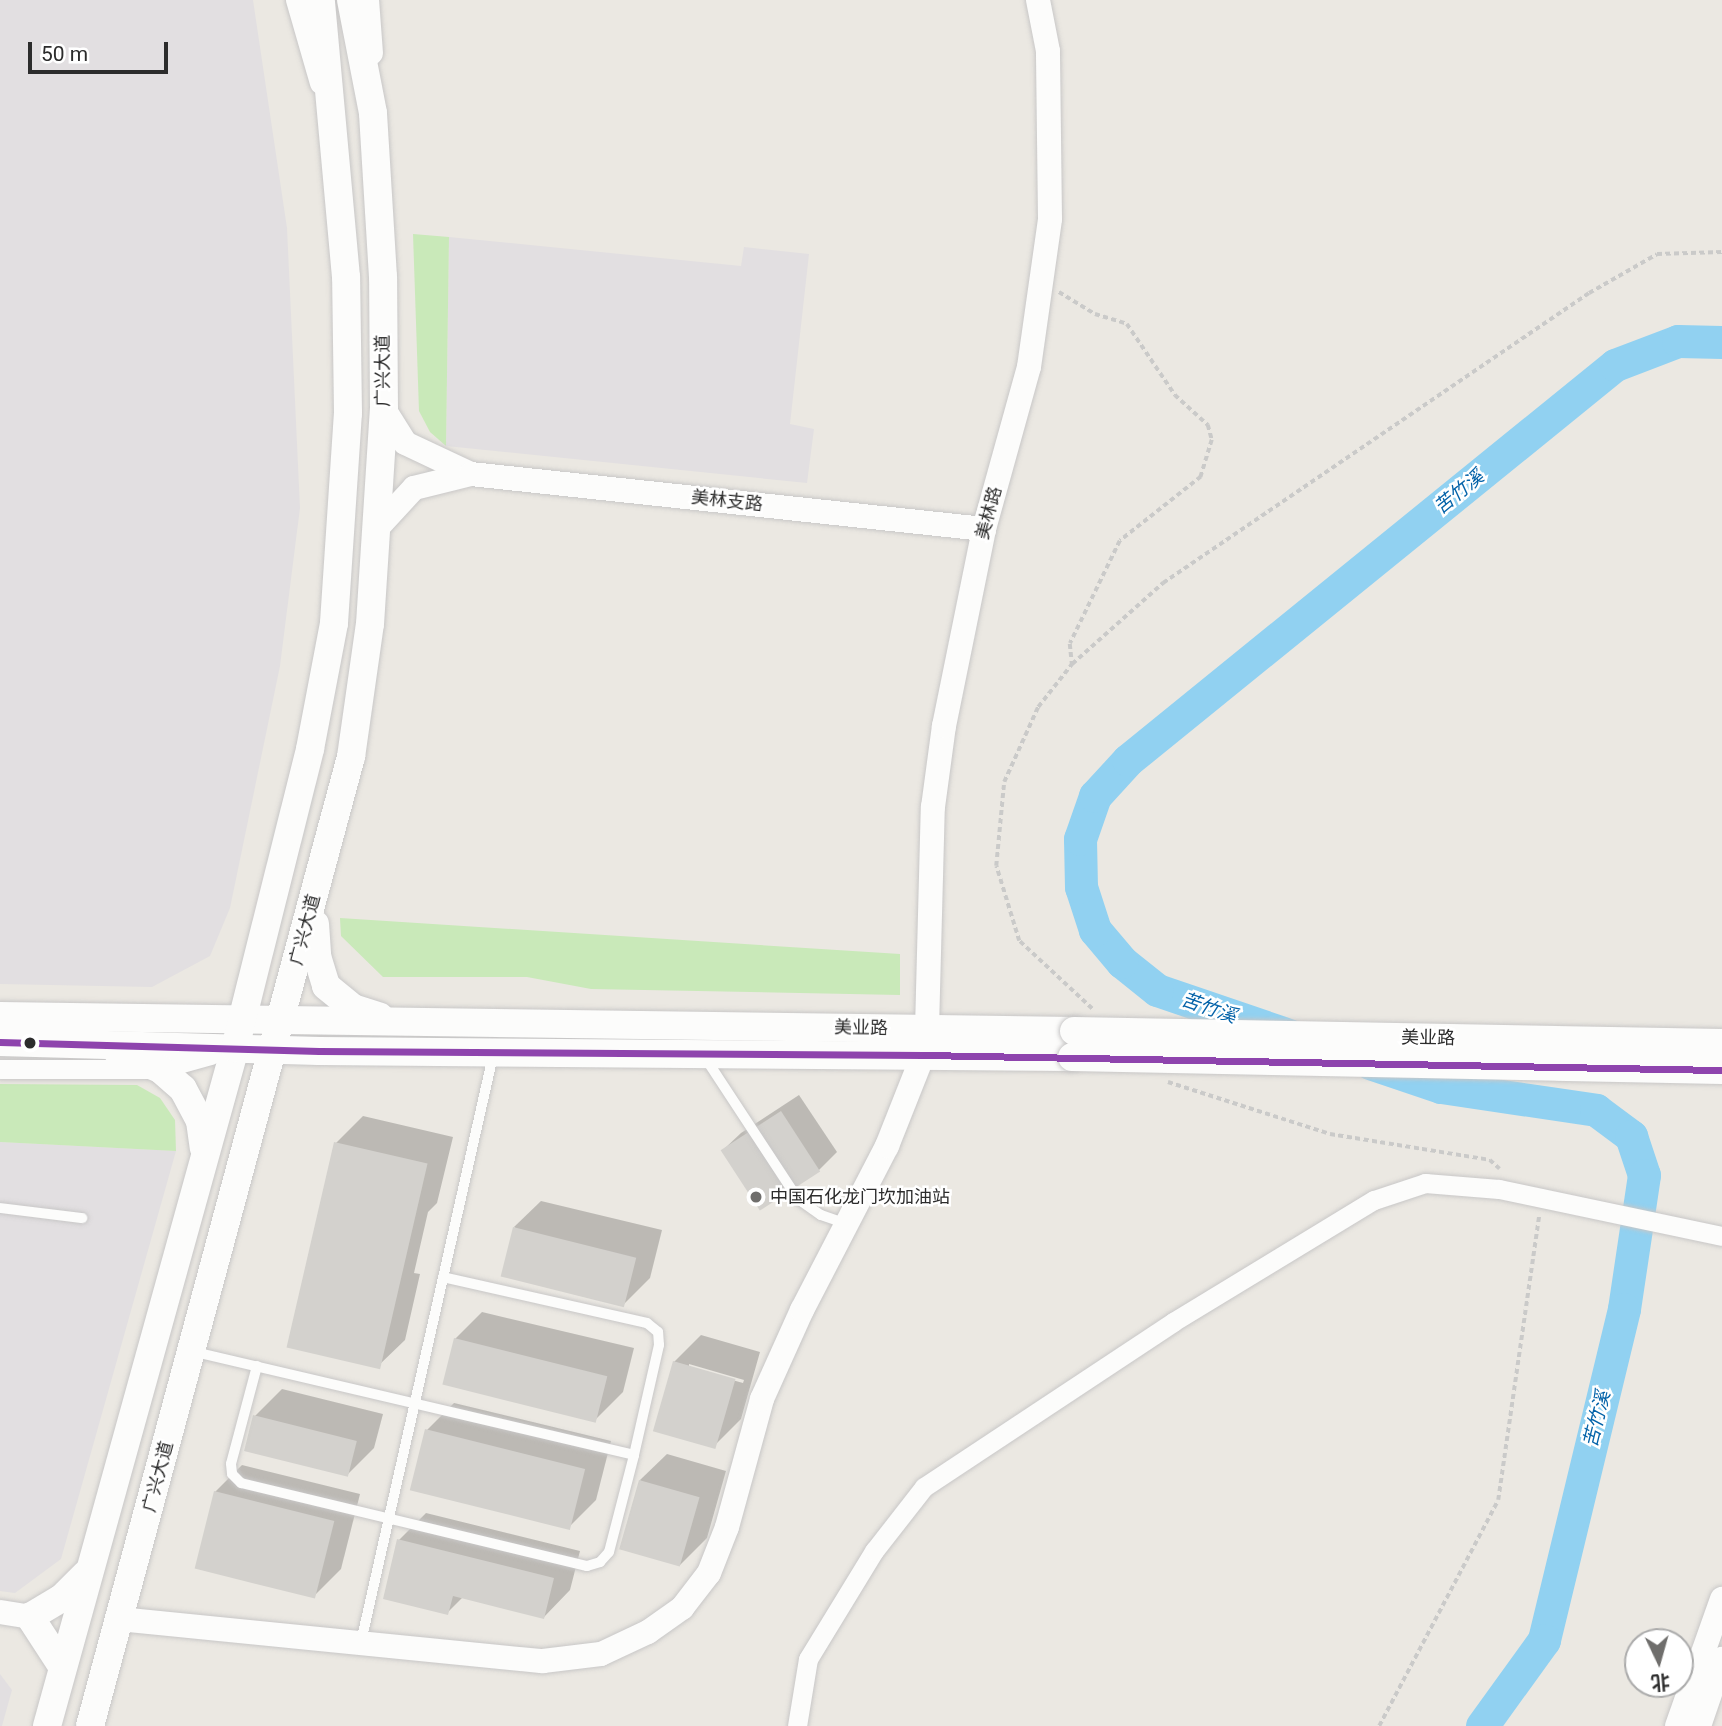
<!DOCTYPE html>
<meta charset="utf-8">
<style>
body{margin:0}
#map{position:relative;width:1722px;height:1726px;overflow:hidden;background:#ebe8e2;font-family:Roboto,"Noto Sans SC",sans-serif}
div>[style]{position:absolute}
.industrial>*{inset:0;background:#e2dfe1}
.green>*{inset:0;background:#c9e9b9}
.shadow>*{inset:0;background:#0003}
.river>*{height:33px;margin:-16.5px;padding:0 16.5px;transform-origin:16.5px;border-radius:16.5px;background:#91d1f1}
.building>*{inset:0;background:#d3d1cd;transform-origin:0 0}
.path>*{height:3.5px;margin-top:-1.75px;transform-origin:0;background:repeating-linear-gradient(90deg,#cacac9 0 5px,transparent 0 8.5px)}
.roads{filter:drop-shadow(0 0 2px #c8c7c7) drop-shadow(0 0 2px #c8c7c7)}
.service>*{height:10px;margin:-5px;padding:0 5px;transform-origin:5px;border-radius:5px;background:#fcfcfb}
.minor>*{height:19px;margin:-9.5px;padding:0 9.5px;transform-origin:9.5px;border-radius:9.5px;background:#fcfcfb}
.tertiary>*{height:24px;margin:-12px;padding:0 12px;transform-origin:12px;border-radius:12px;background:#fcfcfb}
.secondary>*{height:28px;margin:-14px;padding:0 14px;transform-origin:14px;border-radius:14px;background:#fcfcfb}
.bridges{filter:drop-shadow(0 0 2px #c8c7c7) drop-shadow(0 0 2px #c8c7c7)}
.secondary-bridge>*{height:28px;margin:-14px;padding:0 14px;transform-origin:14px;border-radius:14px;background:#fcfcfb}
.bus-1>*{height:7px;margin:-3.5px;padding:0 3.5px;transform-origin:3.5px;border-radius:3.5px;background:#8e44ad}
.dots>*{width:19px;height:19px;translate:-50% -50%;box-sizing:border-box;border:4px solid #fff;border-radius:50%}
span{translate:-50% -50%;white-space:nowrap;text-align:center;line-height:1.15;-webkit-text-stroke:5px #fff;paint-order:stroke}
.street-label{font-size:18px;color:#2c2c2c}
.poi-label{font-size:18px;color:#2c2c2c}
.left{translate:0 -50%;text-align:left}
.water-label{font-size:19px;color:#0463a9;font-style:italic}
.north{position:absolute;left:1624px;top:1628px;width:70px;height:70px;box-sizing:border-box;background:#fff;border:2px solid #ababab;border-radius:50%;rotate:175deg;font-size:19px;font-weight:700;line-height:28px;text-align:center;color:#2c2c2c}
.north::after{content:'';display:block;margin:auto;width:24px;height:32px;background:#6f6e6c;clip-path:polygon(50% 0,100% 100%,50% 72%,0 100%)}
.scale{position:absolute;left:28px;top:42px;width:140px;height:32px;box-sizing:border-box;border:4px solid #2c2c2c;border-top:0;padding-left:9px;font-size:21px;line-height:24px;white-space:nowrap;color:#2c2c2c;-webkit-text-stroke:5px #fff;paint-order:stroke}
</style>
<div id="map">
<div class="industrial">
<div style="clip-path:polygon(0 0,253px 0,287px 228px,300px 508px,280px 666px,230px 908px,210px 956px,152px 987px,0 984px)"></div>
<div style="clip-path:polygon(449px 237px,741px 266px,744px 247px,809px 254px,790px 424px,814px 429px,807px 483px,446px 446px)"></div>
<div style="clip-path:polygon(0 1142px,176px 1151px,61px 1559px,15px 1593px,0 1591px)"></div>
<div style="clip-path:polygon(0 1674px,12px 1690px,2px 1726px,0 1726px)"></div>
</div>
<div class="green">
<div style="clip-path:polygon(413px 234px,449px 237px,446px 446px,430px 432px,419px 411px)"></div>
<div style="clip-path:polygon(340px 918px,900px 954px,900px 995px,591px 989px,527px 977px,383px 977px,341px 936px)"></div>
<div style="clip-path:polygon(0 1084px,137px 1085px,160px 1098px,175px 1120px,176px 1151px,0 1142px)"></div>
</div>
<div class="shadow">
<div style="clip-path:polygon(799px 1095px,837px 1152px,819px 1170px,760px 1208px,723px 1150px,741px 1133px)"></div>
<div style="clip-path:polygon(363px 1116px,453px 1137px,437px 1203px,428px 1212px,414px 1273px,420px 1274px,405px 1340px,378px 1366px,336px 1143px)"></div>
<div style="clip-path:polygon(541px 1201px,662px 1230px,650px 1278px,623px 1305px,514px 1227px)"></div>
<div style="clip-path:polygon(482px 1312px,634px 1348px,623px 1392px,596px 1419px,455px 1339px)"></div>
<div style="clip-path:polygon(evenodd,701px 1335px,760px 1352px,741px 1419px,714px 1446px,674px 1362px,701px 1335px,689px 1364px,744px 1380px,743px 1383px,689px 1368px,689px 1364px)"></div>
<div style="clip-path:polygon(282px 1389px,383px 1414px,374px 1448px,347px 1475px,255px 1416px)"></div>
<div style="clip-path:polygon(454px 1403px,611px 1441px,596px 1500px,569px 1527px,427px 1430px)"></div>
<div style="clip-path:polygon(667px 1454px,726px 1471px,707px 1538px,680px 1565px,640px 1480px)"></div>
<div style="clip-path:polygon(242px 1465px,360px 1494px,341px 1569px,314px 1596px,215px 1492px)"></div>
<div style="clip-path:polygon(426px 1513px,580px 1551px,570px 1590px,544px 1617px,463px 1597px,447px 1613px,399px 1540px)"></div>
</div>
<div class="river">
<div style="left:1289px;top:1035px;width:139px;rotate:-161.2deg"></div>
<div style="left:1157px;top:990px;width:45px;rotate:-141.3deg"></div>
<div style="left:1122px;top:962px;width:42px;rotate:-130.2deg"></div>
<div style="left:1095px;top:930px;width:45px;rotate:-108deg"></div>
<div style="left:1081px;top:887px;width:48px;rotate:-91.2deg"></div>
<div style="left:1080px;top:839px;width:46px;rotate:-70.8deg"></div>
<div style="left:1095px;top:796px;width:49px;rotate:-47.5deg"></div>
<div style="left:1128px;top:760px;width:627px;rotate:-39.05deg"></div>
<div style="left:1615px;top:365px;width:67px;rotate:-20.9deg"></div>
<div style="left:1678px;top:341px;width:44px;rotate:1.3deg"></div>
<div style="left:1370px;top:1063px;width:75px;rotate:18.7deg"></div>
<div style="left:1441px;top:1087px;width:157px;rotate:8.4deg"></div>
<div style="left:1596px;top:1110px;width:44px;rotate:36.6deg"></div>
<div style="left:1631px;top:1136px;width:41px;rotate:71.6deg"></div>
<div style="left:1644px;top:1175px;width:135px;rotate:98.5deg"></div>
<div style="left:1624px;top:1309px;width:341px;rotate:103.6deg"></div>
<div style="left:1544px;top:1640px;width:106px;rotate:125.8deg"></div>
</div>
<div class="building">
<div style="left:781px;top:1111px;width:72px;height:72px;rotate:57deg"></div>
<div style="left:334px;top:1142px;width:96px;height:211px;rotate:13deg"></div>
<div style="left:513px;top:1227px;width:127px;height:51px;rotate:14deg"></div>
<div style="left:454px;top:1338px;width:158px;height:48px;rotate:14deg"></div>
<div style="left:673px;top:1361px;width:65px;height:73px;rotate:16deg"></div>
<div style="left:253px;top:1415px;width:107px;height:37px;rotate:14deg"></div>
<div style="left:425px;top:1429px;width:165px;height:63px;rotate:14deg"></div>
<div style="left:639px;top:1480px;width:63px;height:72px;rotate:16deg"></div>
<div style="left:214px;top:1491px;width:124px;height:80px;rotate:14deg"></div>
<div style="clip-path:polygon(397px 1539px,554px 1578px,544px 1619px,453px 1596px,448px 1615px,383px 1599px)"></div>
</div>
<div class="path">
<div style="left:1059px;top:292px;width:42px;rotate:31.4deg"></div>
<div style="left:1095px;top:314px;width:34px;rotate:17deg"></div>
<div style="left:1127px;top:324px;width:86px;rotate:55.9deg"></div>
<div style="left:1175px;top:395px;width:45px;rotate:42.3deg"></div>
<div style="left:1208px;top:425px;width:16px;rotate:75deg"></div>
<div style="left:1212px;top:440px;width:39px;rotate:107deg"></div>
<div style="left:1201px;top:477px;width:103px;rotate:141.7deg"></div>
<div style="left:1120px;top:541px;width:114px;rotate:115.9deg"></div>
<div style="left:1070px;top:644px;width:20px;rotate:84deg"></div>
<div style="left:1092px;top:1009px;width:100px;rotate:-137deg"></div>
<div style="left:1019px;top:941px;width:78px;rotate:-107deg"></div>
<div style="left:996px;top:866px;width:84px;rotate:-84.6deg"></div>
<div style="left:1004px;top:782px;width:82px;rotate:-65.6deg"></div>
<div style="left:1038px;top:707px;width:55px;rotate:-51.7deg"></div>
<div style="left:1072px;top:664px;width:122px;rotate:-41.7deg"></div>
<div style="left:1163px;top:583px;width:515px;rotate:-34.25deg"></div>
<div style="left:1589px;top:293px;width:78px;rotate:-29.8deg"></div>
<div style="left:1657px;top:254px;width:65px;rotate:-1.8deg"></div>
<div style="left:1168px;top:1082px;width:170px;rotate:17.8deg"></div>
<div style="left:1330px;top:1134px;width:162px;rotate:9.2deg"></div>
<div style="left:1490px;top:1160px;width:13px;rotate:42deg"></div>
<div style="left:1379px;top:1726px;width:255px;rotate:-62.2deg"></div>
<div style="left:1498px;top:1500px;width:288px;rotate:-81.8deg"></div>
</div>
<div class="roads">
<div class="service">
<div style="left:706px;top:1059px;width:168px;rotate:56.7deg"></div>
<div style="left:798px;top:1199px;width:28px;rotate:35deg"></div>
<div style="left:821px;top:1215px;width:28px;rotate:19deg"></div>
<div style="left:0;top:1208px;width:83px;rotate:7deg"></div>
<div style="left:195px;top:1352px;width:451px;rotate:13.2deg"></div>
<div style="left:257px;top:1366px;width:101px;rotate:104.9deg"></div>
<div style="left:231px;top:1464px;width:10px;rotate:84deg"></div>
<div style="left:232px;top:1474px;width:13px;rotate:45deg"></div>
<div style="left:241px;top:1483px;width:356px;rotate:13.5deg"></div>
<div style="left:587px;top:1566px;width:14px;rotate:-17deg"></div>
<div style="left:600px;top:1562px;width:13px;rotate:-48deg"></div>
<div style="left:609px;top:1552px;width:100px;rotate:-75.5deg"></div>
<div style="left:634px;top:1455px;width:113px;rotate:-77.2deg"></div>
<div style="left:659px;top:1345px;width:13px;rotate:-94deg"></div>
<div style="left:658px;top:1332px;width:14px;rotate:-141deg"></div>
<div style="left:647px;top:1323px;width:209px;rotate:-167.3deg"></div>
<div style="left:361px;top:1642px;width:601px;rotate:-77.31deg"></div>
</div>
<div class="minor">
<div style="left:0;top:1069px;width:160px"></div>
<div style="left:160px;top:1069px;width:53px;rotate:-15.4deg"></div>
<div style="left:797px;top:1726px;width:68px;rotate:-80.7deg"></div>
<div style="left:808px;top:1659px;width:127px;rotate:-58.6deg"></div>
<div style="left:874px;top:1551px;width:81px;rotate:-52deg"></div>
<div style="left:924px;top:1487px;width:299px;rotate:-33.5deg"></div>
<div style="left:1173px;top:1322px;width:235px;rotate:-31.3deg"></div>
<div style="left:1374px;top:1200px;width:54px;rotate:-18.4deg"></div>
<div style="left:1425px;top:1183px;width:74px;rotate:4.6deg"></div>
<div style="left:1499px;top:1189px;width:228px;rotate:11.9deg"></div>
</div>
<div class="tertiary">
<div style="left:298px;top:0;width:86px;rotate:73.9deg"></div>
<div style="left:367px;top:0;width:53px;rotate:85.7deg"></div>
<div style="left:384px;top:409px;width:40px;rotate:58deg"></div>
<div style="left:405px;top:443px;width:73px;rotate:25.2deg"></div>
<div style="left:378px;top:527px;width:53px;rotate:-47.3deg"></div>
<div style="left:414px;top:488px;width:59px;rotate:-13.8deg"></div>
<div style="left:471px;top:474px;width:516px;rotate:6.12deg"></div>
<div style="left:927px;top:1029px;width:222px;rotate:-88.5deg"></div>
<div style="left:933px;top:807px;width:82px;rotate:-82.3deg"></div>
<div style="left:944px;top:726px;width:201px;rotate:-78.5deg"></div>
<div style="left:984px;top:529px;width:168px;rotate:-74.5deg"></div>
<div style="left:1029px;top:367px;width:149px;rotate:-81.9deg"></div>
<div style="left:1050px;top:219px;width:168px;rotate:-90.7deg"></div>
<div style="left:1048px;top:51px;width:52px;rotate:-101.1deg"></div>
<div style="left:0;top:1612px;width:30px;rotate:9deg"></div>
<div style="left:119px;top:1619px;width:426px;rotate:5.7deg"></div>
<div style="left:543px;top:1661px;width:58px;rotate:-6.9deg"></div>
<div style="left:601px;top:1654px;width:52px;rotate:-25.1deg"></div>
<div style="left:648px;top:1632px;width:42px;rotate:-35.2deg"></div>
<div style="left:682px;top:1608px;width:44px;rotate:-52.4deg"></div>
<div style="left:709px;top:1573px;width:49px;rotate:-68.6deg"></div>
<div style="left:727px;top:1527px;width:133px;rotate:-74.7deg"></div>
<div style="left:762px;top:1399px;width:98px;rotate:-65.8deg"></div>
<div style="left:802px;top:1310px;width:185px;rotate:-62.6deg"></div>
<div style="left:887px;top:1146px;width:98px;rotate:-68.4deg"></div>
<div style="left:1677px;top:1726px;width:135px;rotate:-70.5deg"></div>
<div style="left:1699px;top:1726px;width:71px;rotate:-71.1deg"></div>
</div>
<div class="secondary">
<div style="left:315px;top:924px;width:32px;rotate:86deg"></div>
<div style="left:317px;top:956px;width:31px;rotate:73deg"></div>
<div style="left:326px;top:986px;width:35px;rotate:39deg"></div>
<div style="left:353px;top:1008px;width:28px;rotate:18deg"></div>
<div style="left:0;top:1016px;width:1074px;rotate:0.8deg"></div>
<div style="left:0;top:1042px;width:319px;rotate:1.6deg"></div>
<div style="left:319px;top:1051px;width:753px;rotate:0.46deg"></div>
<div style="left:117px;top:1051px;width:47px;rotate:22.7deg"></div>
<div style="left:160px;top:1069px;width:30px;rotate:41deg"></div>
<div style="left:183px;top:1089px;width:36px;rotate:62deg"></div>
<div style="left:200px;top:1121px;width:27px;rotate:82deg"></div>
<div style="left:62px;top:1666px;width:59px;rotate:-123.1deg"></div>
<div style="left:30px;top:1617px;width:37px;rotate:-31deg"></div>
<div style="left:62px;top:1598px;width:34px;rotate:-45deg"></div>
<div style="left:47px;top:1726px;width:704px;rotate:-74.5deg"></div>
<div style="left:235px;top:1048px;width:308px;rotate:-75.9deg"></div>
<div style="left:310px;top:749px;width:128px;rotate:-79.2deg"></div>
<div style="left:334px;top:623px;width:210px;rotate:-86.2deg"></div>
<div style="left:348px;top:413px;width:136px;rotate:-90.8deg"></div>
<div style="left:346px;top:277px;width:278px;rotate:-95.2deg"></div>
<div style="left:90px;top:1726px;width:1004px;rotate:-74.93deg"></div>
<div style="left:351px;top:757px;width:134px;rotate:-81.9deg"></div>
<div style="left:370px;top:624px;width:215px;rotate:-86.3deg"></div>
<div style="left:384px;top:409px;width:132px;rotate:-90.4deg"></div>
<div style="left:383px;top:277px;width:164px;rotate:-93.5deg"></div>
<div style="left:373px;top:113px;width:115px;rotate:-101deg"></div>
</div>
</div>
<div class="bridges">
<div class="secondary-bridge">
<div style="left:1074px;top:1031px;width:648px;rotate:1.06deg"></div>
<div style="left:1072px;top:1057px;width:650px;rotate:1.15deg"></div>
</div>
</div>
<div class="bus-1">
<div style="left:0;top:1042px;width:319px;rotate:1.6deg"></div>
<div style="left:319px;top:1051px;width:604px;rotate:0.38deg"></div>
<div style="left:923px;top:1055px;width:799px;rotate:1.08deg"></div>
</div>
<div class="dots">
<div style="left:30px;top:1043px;background:#2c2c2c"></div>
<div style="left:756px;top:1197px;background:#6f6e6c"></div>
</div>
<div class="street-label">
<span style="left:383px;top:371px;rotate:-90deg">广兴大道</span>
<span style="left:727px;top:501px;rotate:6deg">美林支路</span>
<span style="left:989px;top:513px;rotate:-75deg">美林路</span>
<span style="left:305px;top:930px;rotate:-75deg">广兴大道</span>
<span style="left:861px;top:1028px;rotate:1deg">美业路</span>
<span style="left:1428px;top:1038px;rotate:1deg">美业路</span>
<span style="left:158px;top:1477px;rotate:-75deg">广兴大道</span>
</div>
<div class="poi-label">
<span class="left" style="left:770px;top:1197px">中国石化龙门坎加油站</span>
</div>
<div class="water-label">
<span style="left:1459px;top:492px;rotate:-39deg">苦竹溪</span>
<span style="left:1209px;top:1008px;rotate:19deg">苦竹溪</span>
<span style="left:1597px;top:1419px;rotate:-76deg">苦竹溪</span>
</div>
<div class="north">北</div>
<div class="scale">50 m</div>
</div>
